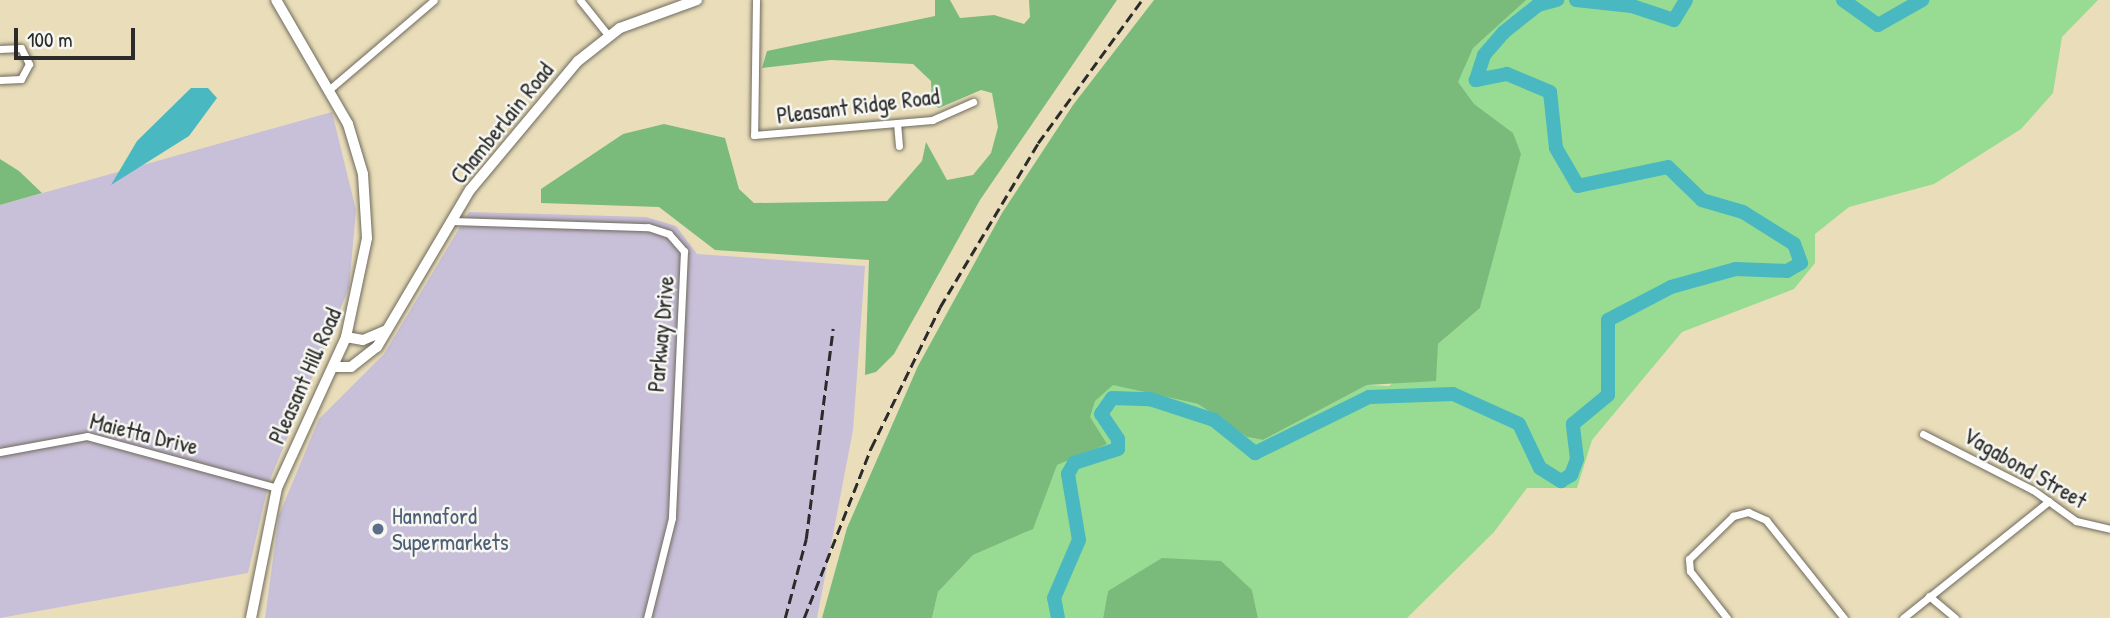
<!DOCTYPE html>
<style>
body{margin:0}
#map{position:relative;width:2110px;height:618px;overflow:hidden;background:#eadeba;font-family:"Patrick Hand",sans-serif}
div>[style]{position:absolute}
.industrial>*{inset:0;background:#c8bfd8}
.green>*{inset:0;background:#98db92}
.forest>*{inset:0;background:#7abb7c}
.water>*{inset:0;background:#49b8c0}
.river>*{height:14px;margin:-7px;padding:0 7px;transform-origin:7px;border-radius:7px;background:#49b8c0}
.roads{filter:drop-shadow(0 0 2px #6e6a5d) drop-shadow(0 0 2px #6e6a5d)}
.minor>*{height:7px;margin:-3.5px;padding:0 3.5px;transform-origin:3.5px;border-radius:3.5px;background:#fff}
.tertiary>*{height:10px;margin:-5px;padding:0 5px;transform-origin:5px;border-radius:5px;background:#fff}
.rail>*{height:2.5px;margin-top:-1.25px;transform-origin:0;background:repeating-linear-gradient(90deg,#2b2b2b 0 10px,transparent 0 15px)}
.dots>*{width:19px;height:19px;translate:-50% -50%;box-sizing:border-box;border:4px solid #f6f6f2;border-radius:50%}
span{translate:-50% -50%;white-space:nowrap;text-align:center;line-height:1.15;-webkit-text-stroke:5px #f6f6f2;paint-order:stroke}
.street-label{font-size:23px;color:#2b2b2b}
.service-label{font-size:23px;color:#4e5e75}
.left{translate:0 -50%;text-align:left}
.scale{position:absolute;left:14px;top:28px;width:121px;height:32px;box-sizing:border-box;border:4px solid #2b2b2b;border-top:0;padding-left:9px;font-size:21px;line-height:24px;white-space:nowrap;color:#2b2b2b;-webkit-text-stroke:5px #f6f6f2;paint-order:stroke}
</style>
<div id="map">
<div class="industrial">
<div style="clip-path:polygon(332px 112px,356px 210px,349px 288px,269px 482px,248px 573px,0 618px,0 205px)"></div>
<div style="clip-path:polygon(469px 212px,646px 217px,676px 226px,697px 254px,865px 266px,853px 430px,817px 618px,265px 618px,279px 515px,319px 419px,384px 354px)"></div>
</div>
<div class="green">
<div style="clip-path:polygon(1472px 0,2098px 0,2062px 37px,2053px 93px,2021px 129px,1934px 184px,1849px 207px,1815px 234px,1815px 263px,1794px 289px,1682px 332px,1592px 440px,1577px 488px,1527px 488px,1494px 532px,1407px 618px,1258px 618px,1252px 590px,1108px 591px,1103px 618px,932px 618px,938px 592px,973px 555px,1026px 532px,1084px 378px,1198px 404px,1247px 437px,1263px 440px,1367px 385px,1389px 386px,1480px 308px,1497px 241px,1457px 82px)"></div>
</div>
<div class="forest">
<div style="clip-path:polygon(935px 0,950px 0,960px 18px,994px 15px,1024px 24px,1030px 17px,1029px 0,1117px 0,980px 200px,894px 354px,876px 372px,865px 375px,869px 260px,715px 250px,659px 207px,541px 203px,541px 189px,623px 134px,664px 124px,725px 138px,739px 189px,754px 203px,887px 201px,922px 161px,926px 142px,947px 180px,973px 175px,991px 153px,998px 127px,992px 93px,981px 90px,939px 108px,932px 105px,931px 81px,913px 64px,831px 60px,762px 68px,767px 51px,935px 16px)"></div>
<div style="clip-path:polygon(1154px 0,1526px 0,1473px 48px,1458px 82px,1474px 104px,1513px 133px,1521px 154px,1480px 308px,1438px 344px,1436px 381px,1367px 385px,1263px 440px,1247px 437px,1198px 404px,1113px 385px,1095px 401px,1090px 417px,1107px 444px,1057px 465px,1033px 529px,973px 555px,938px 592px,932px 618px,822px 618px,847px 528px,918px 366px,1002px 213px,1073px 105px)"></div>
<div style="clip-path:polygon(0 159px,19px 171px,42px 193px,0 205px)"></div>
<div style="clip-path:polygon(1162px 558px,1221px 561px,1252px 590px,1258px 618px,1103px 618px,1108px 591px)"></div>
</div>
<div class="water">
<div style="clip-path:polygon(191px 88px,208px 88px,217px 98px,189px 136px,111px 185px,137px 141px)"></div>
</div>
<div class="river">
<div style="left:1576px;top:0;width:56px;rotate:6.1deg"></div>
<div style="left:1632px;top:6px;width:44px;rotate:18.4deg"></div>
<div style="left:1674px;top:20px;width:23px;rotate:-59deg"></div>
<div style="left:1843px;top:0;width:43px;rotate:35.5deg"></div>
<div style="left:1878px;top:25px;width:51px;rotate:-29.6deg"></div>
<div style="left:1058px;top:618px;width:20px;rotate:-101deg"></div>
<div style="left:1054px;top:598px;width:63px;rotate:-66.7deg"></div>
<div style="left:1079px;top:540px;width:67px;rotate:-99.5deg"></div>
<div style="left:1068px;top:474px;width:13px;rotate:-61deg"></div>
<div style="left:1074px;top:463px;width:46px;rotate:-17.7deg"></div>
<div style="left:1118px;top:449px;width:10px;rotate:-90deg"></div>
<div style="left:1118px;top:439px;width:30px;rotate:-124deg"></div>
<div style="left:1101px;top:414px;width:19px;rotate:-55deg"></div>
<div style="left:1112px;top:398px;width:38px;rotate:2deg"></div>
<div style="left:1150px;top:399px;width:67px;rotate:18.2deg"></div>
<div style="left:1214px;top:420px;width:53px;rotate:38.8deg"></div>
<div style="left:1255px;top:453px;width:127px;rotate:-26.2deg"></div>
<div style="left:1369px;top:397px;width:84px;rotate:-2deg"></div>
<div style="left:1453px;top:394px;width:72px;rotate:24.4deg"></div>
<div style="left:1519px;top:424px;width:49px;rotate:64.5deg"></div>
<div style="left:1540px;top:468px;width:25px;rotate:32deg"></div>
<div style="left:1561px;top:481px;width:12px;rotate:-31deg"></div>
<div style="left:1571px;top:475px;width:17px;rotate:-69deg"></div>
<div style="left:1577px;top:459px;width:35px;rotate:-97deg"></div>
<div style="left:1573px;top:424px;width:45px;rotate:-39.6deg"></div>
<div style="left:1608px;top:395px;width:75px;rotate:-90deg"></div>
<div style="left:1608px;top:320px;width:71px;rotate:-27.6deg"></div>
<div style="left:1671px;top:287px;width:67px;rotate:-15.5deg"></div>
<div style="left:1736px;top:269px;width:51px;rotate:2.2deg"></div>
<div style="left:1787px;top:271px;width:16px;rotate:-30deg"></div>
<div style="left:1801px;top:263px;width:20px;rotate:-110deg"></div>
<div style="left:1794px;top:244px;width:60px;rotate:-147.9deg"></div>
<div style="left:1743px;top:212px;width:43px;rotate:-163.7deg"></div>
<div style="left:1702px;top:200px;width:47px;rotate:-135.9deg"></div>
<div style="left:1668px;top:167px;width:92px;rotate:168.1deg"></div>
<div style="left:1578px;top:186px;width:44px;rotate:-120.1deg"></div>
<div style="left:1556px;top:148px;width:56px;rotate:-96.1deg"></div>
<div style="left:1550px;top:92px;width:47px;rotate:-157.3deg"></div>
<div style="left:1507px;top:74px;width:32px;rotate:169deg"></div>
<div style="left:1476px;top:80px;width:26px;rotate:-72deg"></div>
<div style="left:1484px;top:55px;width:30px;rotate:-49deg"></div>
<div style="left:1504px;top:32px;width:43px;rotate:-38.5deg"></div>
<div style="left:1538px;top:5px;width:20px;rotate:-15deg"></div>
</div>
<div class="roads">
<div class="minor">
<div style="left:580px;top:0;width:45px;rotate:51.3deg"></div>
<div style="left:756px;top:0;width:135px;rotate:90.8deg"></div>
<div style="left:754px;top:135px;width:179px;rotate:-4.8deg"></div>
<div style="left:932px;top:120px;width:45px;rotate:-23.7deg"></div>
<div style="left:0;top:49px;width:21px;rotate:-3deg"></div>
<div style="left:21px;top:48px;width:18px;rotate:63deg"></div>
<div style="left:29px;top:64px;width:17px;rotate:118deg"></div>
<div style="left:21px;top:79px;width:21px;rotate:177deg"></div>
<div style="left:331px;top:88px;width:135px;rotate:-40.5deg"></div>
<div style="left:897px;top:123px;width:23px;rotate:85deg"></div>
<div style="left:452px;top:221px;width:196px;rotate:1.8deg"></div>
<div style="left:648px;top:227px;width:22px;rotate:18deg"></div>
<div style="left:669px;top:234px;width:23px;rotate:49deg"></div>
<div style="left:684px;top:251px;width:267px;rotate:92.6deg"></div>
<div style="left:672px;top:518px;width:103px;rotate:104deg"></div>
<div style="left:1923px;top:434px;width:123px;rotate:27deg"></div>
<div style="left:2033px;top:490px;width:53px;rotate:35.8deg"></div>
<div style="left:2076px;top:521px;width:35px;rotate:13deg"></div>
<div style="left:0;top:452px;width:88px;rotate:-10.4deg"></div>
<div style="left:87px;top:436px;width:197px;rotate:15.3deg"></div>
<div style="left:1929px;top:596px;width:34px;rotate:40deg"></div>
<div style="left:1727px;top:618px;width:60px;rotate:-128.2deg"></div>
<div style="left:1690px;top:571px;width:12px;rotate:-95deg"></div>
<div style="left:1689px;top:559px;width:62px;rotate:-44.3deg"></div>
<div style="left:1733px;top:516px;width:16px;rotate:-15deg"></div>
<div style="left:1748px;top:512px;width:20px;rotate:24deg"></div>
<div style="left:1766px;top:520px;width:125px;rotate:51.5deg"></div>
<div style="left:1903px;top:618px;width:187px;rotate:-38.7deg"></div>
</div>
<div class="tertiary">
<div style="left:346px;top:337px;width:17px;rotate:10deg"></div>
<div style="left:363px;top:340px;width:25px;rotate:-23deg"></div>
<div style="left:333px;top:367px;width:18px"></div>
<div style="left:351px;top:367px;width:33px;rotate:-38deg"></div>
<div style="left:377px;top:347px;width:182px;rotate:-59.4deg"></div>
<div style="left:470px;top:190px;width:168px;rotate:-50.1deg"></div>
<div style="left:578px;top:61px;width:53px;rotate:-38.2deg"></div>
<div style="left:620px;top:28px;width:82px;rotate:-20deg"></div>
<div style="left:251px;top:618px;width:133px;rotate:-78.7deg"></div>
<div style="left:277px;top:488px;width:166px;rotate:-65.4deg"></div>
<div style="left:346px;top:337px;width:101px;rotate:-78deg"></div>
<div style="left:367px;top:238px;width:64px;rotate:-93.6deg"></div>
<div style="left:363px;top:174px;width:52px;rotate:-106.7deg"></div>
<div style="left:348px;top:124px;width:143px;rotate:-120.1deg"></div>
</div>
</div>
<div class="rail">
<div style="left:785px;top:618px;width:82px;rotate:-75.1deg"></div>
<div style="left:806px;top:539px;width:212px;rotate:-82.7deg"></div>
<div style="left:804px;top:618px;width:183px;rotate:-68.5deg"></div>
<div style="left:871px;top:448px;width:157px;rotate:-63.9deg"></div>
<div style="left:940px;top:307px;width:191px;rotate:-59.1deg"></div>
<div style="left:1038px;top:143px;width:177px;rotate:-54deg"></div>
</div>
<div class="dots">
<div style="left:378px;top:529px;background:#5c6f8a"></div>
</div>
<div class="street-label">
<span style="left:858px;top:106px;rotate:-7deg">Pleasant Ridge Road</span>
<span style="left:502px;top:123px;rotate:-51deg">Chamberlain Road</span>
<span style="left:661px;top:334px;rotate:-85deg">Parkway Drive</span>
<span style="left:305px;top:376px;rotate:-66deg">Pleasant Hill Road</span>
<span style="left:144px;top:434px;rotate:14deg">Maietta Drive</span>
<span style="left:2025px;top:468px;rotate:30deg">Vagabond Street</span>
</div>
<div class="service-label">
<span class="left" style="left:392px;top:529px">Hannaford<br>Supermarkets</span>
</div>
<div class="scale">100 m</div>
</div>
